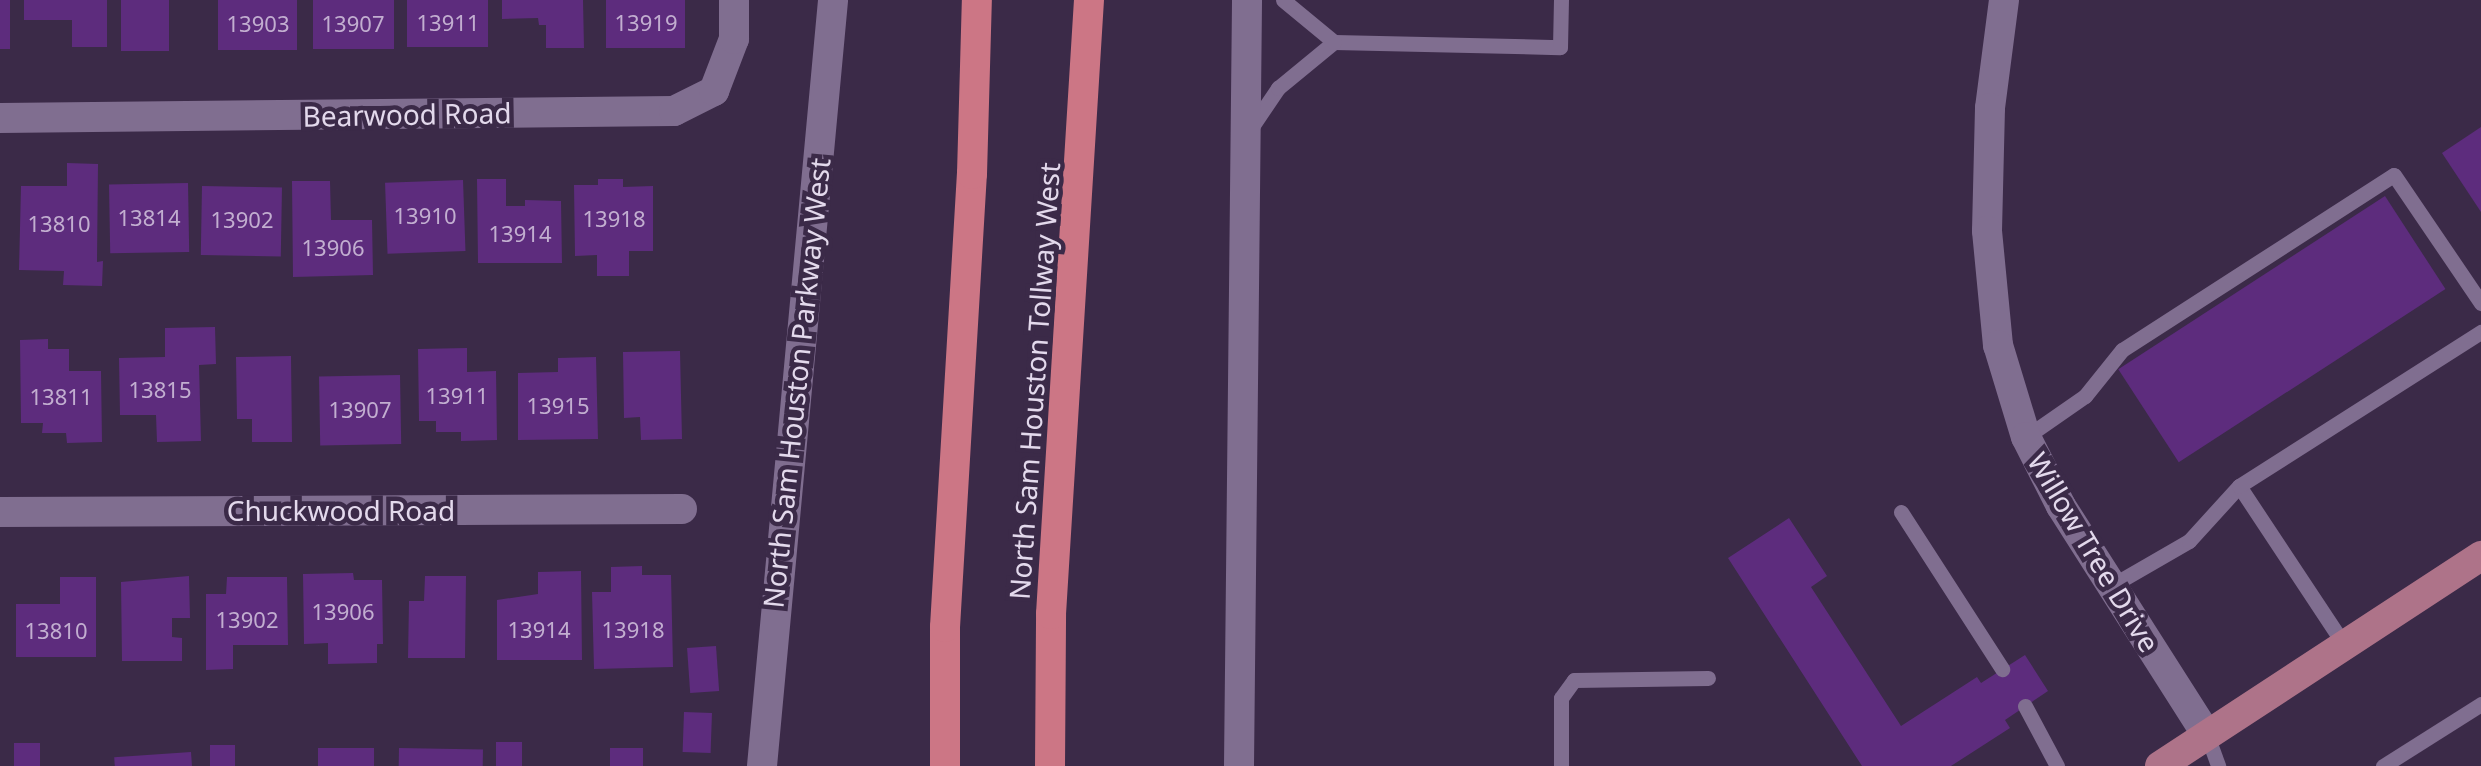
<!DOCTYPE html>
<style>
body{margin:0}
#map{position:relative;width:2481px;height:766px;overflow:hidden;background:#3b2a48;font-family:"Noto Sans",sans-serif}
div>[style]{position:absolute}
.building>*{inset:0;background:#5d2c7d;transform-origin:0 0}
.service>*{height:15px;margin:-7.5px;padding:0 7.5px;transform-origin:7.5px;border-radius:7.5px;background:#806e90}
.minor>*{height:30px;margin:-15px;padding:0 15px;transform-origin:15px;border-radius:15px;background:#806e90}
.secondary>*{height:30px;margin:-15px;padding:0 15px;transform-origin:15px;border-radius:15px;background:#806e90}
.primary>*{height:30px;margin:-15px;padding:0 15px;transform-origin:15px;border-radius:15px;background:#ae7389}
.motorway>*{height:30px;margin:-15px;padding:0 15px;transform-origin:15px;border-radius:15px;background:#cc7685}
span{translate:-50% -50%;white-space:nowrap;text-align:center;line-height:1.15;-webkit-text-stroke:9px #3b2a48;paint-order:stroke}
.number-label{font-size:22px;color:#c2aed0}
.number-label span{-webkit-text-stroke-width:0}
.street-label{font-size:28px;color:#e3d9ec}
</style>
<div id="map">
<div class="building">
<div style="left:0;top:0;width:10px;height:49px"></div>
<div style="clip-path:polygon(24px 0,107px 0,107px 47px,72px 47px,72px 20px,24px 20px)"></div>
<div style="left:121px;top:0;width:48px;height:51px"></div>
<div style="left:218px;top:0;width:79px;height:50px"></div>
<div style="left:313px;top:0;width:81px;height:49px"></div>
<div style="left:407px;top:0;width:81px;height:47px"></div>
<div style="clip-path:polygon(502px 0,583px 0,584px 48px,546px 48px,546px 25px,539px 25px,538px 18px,502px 19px)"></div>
<div style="left:606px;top:0;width:79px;height:48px"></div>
<div style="clip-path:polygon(2481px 127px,2481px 212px,2442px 153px)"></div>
<div style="clip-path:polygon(67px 163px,98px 164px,97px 262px,103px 261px,102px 286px,63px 285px,64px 271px,19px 270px,21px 186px,67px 186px)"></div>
<div style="clip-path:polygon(477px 179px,506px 179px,506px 206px,525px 206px,525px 200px,561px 201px,562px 263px,478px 263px)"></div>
<div style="clip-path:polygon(598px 179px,623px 179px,623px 187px,653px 186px,653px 251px,629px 251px,629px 276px,597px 276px,597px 255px,575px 256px,574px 185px,598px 185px)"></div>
<div style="left:463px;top:180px;width:71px;height:78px;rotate:88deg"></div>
<div style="clip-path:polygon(292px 181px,330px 181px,331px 220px,372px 220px,373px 275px,293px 277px)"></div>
<div style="left:188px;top:183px;width:69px;height:79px;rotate:89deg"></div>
<div style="left:202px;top:186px;width:80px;height:69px;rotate:1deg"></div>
<div style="left:2385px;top:196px;width:111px;height:318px;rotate:57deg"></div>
<div style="clip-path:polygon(215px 327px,216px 364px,199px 365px,201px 441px,157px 442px,156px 415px,120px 415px,119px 358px,165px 357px,165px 328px)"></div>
<div style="clip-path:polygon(48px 339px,48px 349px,69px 349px,69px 371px,101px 371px,102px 442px,67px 443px,66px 433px,42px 433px,43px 423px,21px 423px,20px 340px)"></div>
<div style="clip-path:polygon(467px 348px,467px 372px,496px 371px,497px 440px,461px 441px,461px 432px,436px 432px,436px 421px,419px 421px,418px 349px)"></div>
<div style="clip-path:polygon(680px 351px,682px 439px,641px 440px,640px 417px,624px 418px,623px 352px)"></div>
<div style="clip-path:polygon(291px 356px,292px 442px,252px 442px,252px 419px,237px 419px,236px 357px)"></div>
<div style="clip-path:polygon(596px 357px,598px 439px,518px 440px,518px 373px,558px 372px,558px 358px)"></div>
<div style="left:400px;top:375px;width:69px;height:81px;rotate:89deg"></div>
<div style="clip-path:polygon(1789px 518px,1827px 576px,1811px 587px,1901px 726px,1977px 677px,1981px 683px,2025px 655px,2048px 691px,2005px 720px,2010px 728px,1951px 766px,1862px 766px,1728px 558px)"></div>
<div style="clip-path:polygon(642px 566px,642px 575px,671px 575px,673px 667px,594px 669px,592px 592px,611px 592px,611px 567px)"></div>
<div style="clip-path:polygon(581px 571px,582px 660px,497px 660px,497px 600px,538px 594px,538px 572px)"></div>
<div style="clip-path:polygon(353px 573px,354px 580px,382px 580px,383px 644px,377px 644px,377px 663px,328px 664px,328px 643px,304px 644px,303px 574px)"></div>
<div style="clip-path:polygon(189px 576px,190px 618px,172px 618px,172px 637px,182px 638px,182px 661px,122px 661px,121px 582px)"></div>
<div style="clip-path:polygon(425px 576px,466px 576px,465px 658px,408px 658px,409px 601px,424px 601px)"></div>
<div style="clip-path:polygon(60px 577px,96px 577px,96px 657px,16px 657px,16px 604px,60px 604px)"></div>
<div style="clip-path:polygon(227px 577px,287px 577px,288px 645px,233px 645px,233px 669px,206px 670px,206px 594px,226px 594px)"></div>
<div style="left:716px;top:646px;width:45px;height:29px;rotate:86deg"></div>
<div style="left:684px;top:712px;width:28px;height:40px;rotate:2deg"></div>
<div style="left:496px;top:742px;width:26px;height:24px"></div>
<div style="left:40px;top:743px;width:23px;height:26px;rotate:90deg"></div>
<div style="left:210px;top:745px;width:25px;height:21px"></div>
<div style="left:374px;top:748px;width:18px;height:56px;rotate:90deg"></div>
<div style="left:399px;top:748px;width:84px;height:18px;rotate:1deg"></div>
<div style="left:610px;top:748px;width:33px;height:18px"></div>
<div style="left:191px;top:752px;width:14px;height:77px;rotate:86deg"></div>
</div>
<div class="service">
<div style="left:1334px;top:42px;width:226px;rotate:1.3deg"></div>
<div style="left:1560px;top:47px;width:47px;rotate:-88.8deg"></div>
<div style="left:1253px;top:125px;width:45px;rotate:-56deg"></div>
<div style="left:1278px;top:88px;width:72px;rotate:-39.4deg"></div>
<div style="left:1334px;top:42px;width:66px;rotate:-140.5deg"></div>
<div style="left:2026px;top:437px;width:72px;rotate:-34.8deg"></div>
<div style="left:2085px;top:396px;width:59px;rotate:-51.2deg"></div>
<div style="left:2122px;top:350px;width:323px;rotate:-32.8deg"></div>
<div style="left:2394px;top:175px;width:155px;rotate:55.8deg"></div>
<div style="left:1901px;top:512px;width:187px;rotate:57.2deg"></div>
<div style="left:2111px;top:586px;width:90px;rotate:-30deg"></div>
<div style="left:2189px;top:541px;width:74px;rotate:-47.7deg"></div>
<div style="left:2345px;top:646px;width:192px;rotate:-123.5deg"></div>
<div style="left:2239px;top:486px;width:287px;rotate:-32.5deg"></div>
<div style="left:2025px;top:706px;width:68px;rotate:61.9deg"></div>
<div style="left:2207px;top:735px;width:33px;rotate:70deg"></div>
<div style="left:1561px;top:766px;width:68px;rotate:-90deg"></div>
<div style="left:1561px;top:698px;width:22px;rotate:-54deg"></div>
<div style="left:1574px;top:680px;width:134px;rotate:-0.9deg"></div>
<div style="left:2383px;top:766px;width:116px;rotate:-32.3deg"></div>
</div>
<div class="minor">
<div style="left:2004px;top:0;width:109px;rotate:97.4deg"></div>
<div style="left:1990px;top:108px;width:123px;rotate:91.4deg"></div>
<div style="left:1987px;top:231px;width:115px;rotate:84.5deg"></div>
<div style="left:1998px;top:345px;width:96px;rotate:73.1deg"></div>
<div style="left:2026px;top:437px;width:77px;rotate:63.1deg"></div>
<div style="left:2061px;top:506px;width:272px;rotate:57.5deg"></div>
<div style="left:0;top:118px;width:674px;rotate:-0.6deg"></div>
<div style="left:674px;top:111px;width:45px;rotate:-26.6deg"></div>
<div style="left:714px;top:91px;width:56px;rotate:-69deg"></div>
<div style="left:734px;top:39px;width:39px;rotate:-90deg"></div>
<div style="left:0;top:512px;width:682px;rotate:-0.25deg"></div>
</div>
<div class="secondary">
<div style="left:762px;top:766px;width:769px;rotate:-84.7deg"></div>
<div style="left:1239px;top:766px;width:766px;rotate:-89.4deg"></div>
</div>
<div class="primary">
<div style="left:2160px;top:766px;width:384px;rotate:-33.2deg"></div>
</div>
<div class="motorway">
<div style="left:945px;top:766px;width:139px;rotate:-90deg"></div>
<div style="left:945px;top:627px;width:454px;rotate:-86.6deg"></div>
<div style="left:972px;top:174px;width:174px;rotate:-88.4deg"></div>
<div style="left:1050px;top:766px;width:152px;rotate:-89.6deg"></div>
<div style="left:1051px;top:614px;width:615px;rotate:-86.46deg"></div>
</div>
<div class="number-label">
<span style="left:448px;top:23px">13911</span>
<span style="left:646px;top:23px">13919</span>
<span style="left:258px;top:24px">13903</span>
<span style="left:353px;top:24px">13907</span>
<span style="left:425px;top:216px">13910</span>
<span style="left:149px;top:218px">13814</span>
<span style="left:614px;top:219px">13918</span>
<span style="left:242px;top:220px">13902</span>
<span style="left:59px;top:224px">13810</span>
<span style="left:520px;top:234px">13914</span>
<span style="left:333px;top:248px">13906</span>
<span style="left:160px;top:390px">13815</span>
<span style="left:457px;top:396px">13911</span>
<span style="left:61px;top:397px">13811</span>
<span style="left:558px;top:406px">13915</span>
<span style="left:360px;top:410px">13907</span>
<span style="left:343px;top:612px">13906</span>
<span style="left:247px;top:620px">13902</span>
<span style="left:539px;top:630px">13914</span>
<span style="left:633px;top:630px">13918</span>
<span style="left:56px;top:631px">13810</span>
</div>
<div class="street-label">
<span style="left:407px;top:114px;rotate:-1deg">Bearwood Road</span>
<span style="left:1034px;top:381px;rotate:-86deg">North Sam Houston Tollway West</span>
<span style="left:796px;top:383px;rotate:-84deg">North Sam Houston Parkway West</span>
<span style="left:341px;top:510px">Chuckwood Road</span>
<span style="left:2094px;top:552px;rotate:59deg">Willow Tree Drive</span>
</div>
</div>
